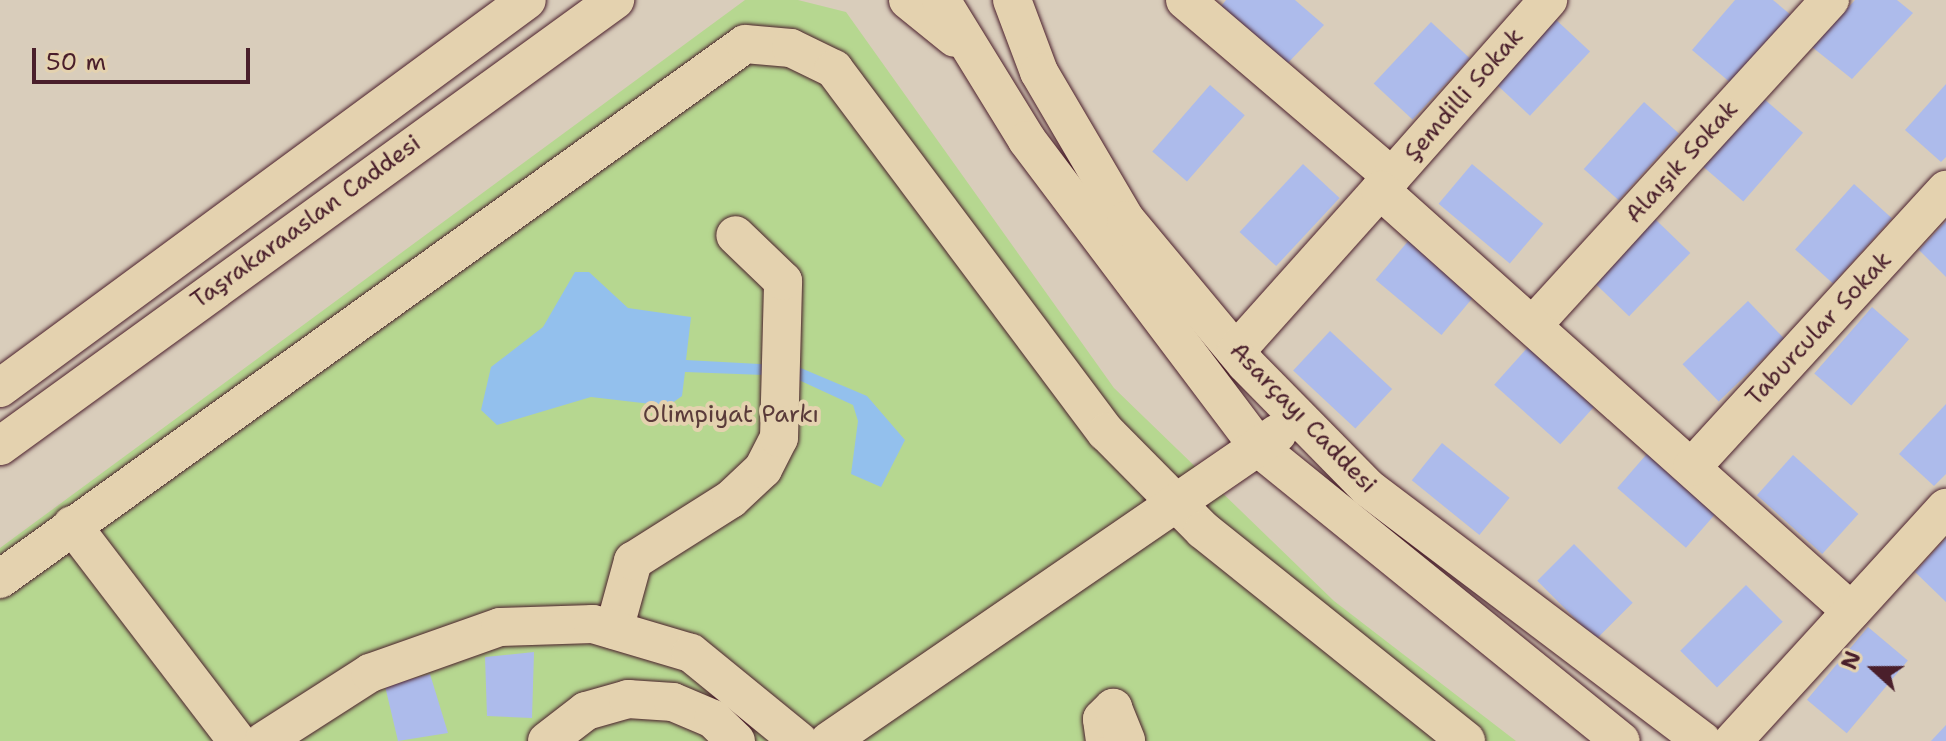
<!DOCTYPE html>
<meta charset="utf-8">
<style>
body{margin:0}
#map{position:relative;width:1946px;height:741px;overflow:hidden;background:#d9cdbb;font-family:"Shantell Sans",sans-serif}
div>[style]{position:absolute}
.green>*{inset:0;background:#b6d790}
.water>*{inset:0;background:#93c0ed}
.building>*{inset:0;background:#adbbeb;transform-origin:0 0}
.roads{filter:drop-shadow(0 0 2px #4a1f2b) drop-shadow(0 0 2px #4a1f2b)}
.minor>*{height:38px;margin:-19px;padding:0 19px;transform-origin:19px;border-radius:19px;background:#e4d2af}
span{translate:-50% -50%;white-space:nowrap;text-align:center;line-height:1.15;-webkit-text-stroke:8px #e4d2af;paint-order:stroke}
.street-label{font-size:24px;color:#4a1f2b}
.park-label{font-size:24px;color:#5a3b3a}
.north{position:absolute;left:1834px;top:629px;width:80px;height:80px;-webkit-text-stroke:6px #e4d2af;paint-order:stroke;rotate:291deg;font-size:22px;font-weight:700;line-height:32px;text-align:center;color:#4a1f2b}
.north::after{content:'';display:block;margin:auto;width:28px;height:36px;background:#4a1f2b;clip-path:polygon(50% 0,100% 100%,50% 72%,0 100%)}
.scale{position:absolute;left:32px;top:48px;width:218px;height:36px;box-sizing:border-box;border:4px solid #4a1f2b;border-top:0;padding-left:10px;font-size:24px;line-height:28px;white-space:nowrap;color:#4a1f2b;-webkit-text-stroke:6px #e4d2af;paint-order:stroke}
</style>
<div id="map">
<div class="green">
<div style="clip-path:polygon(745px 0,798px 0,846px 12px,1114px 388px,1334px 601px,1516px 741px,0 741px,0 548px)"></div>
</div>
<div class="water">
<div style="clip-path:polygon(575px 272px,589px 272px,628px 308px,691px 317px,686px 360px,796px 366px,867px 396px,905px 440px,881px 487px,851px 474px,858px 421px,853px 405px,790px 376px,685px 372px,682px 396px,668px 406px,591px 397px,497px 425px,481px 410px,491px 367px,543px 327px)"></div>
</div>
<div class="building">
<div style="clip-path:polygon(1226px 0,1295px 0,1324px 25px,1285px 66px,1219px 9px)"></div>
<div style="clip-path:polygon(1735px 0,1773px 0,1791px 15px,1732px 84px,1692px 50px)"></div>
<div style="clip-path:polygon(1855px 0,1897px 0,1913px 13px,1852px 79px,1812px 47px)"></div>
<div style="left:1552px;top:16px;width:52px;height:88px;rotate:43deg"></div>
<div style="left:1431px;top:22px;width:53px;height:84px;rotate:43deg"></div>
<div style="clip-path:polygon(1946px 84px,1946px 157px,1941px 162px,1905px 130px)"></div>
<div style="left:1210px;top:85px;width:46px;height:88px;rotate:41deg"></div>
<div style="left:1763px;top:98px;width:53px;height:91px;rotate:41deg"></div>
<div style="left:1644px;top:102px;width:47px;height:90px;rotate:42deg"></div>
<div style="left:1303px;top:164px;width:50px;height:93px;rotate:43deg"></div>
<div style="left:1472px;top:164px;width:93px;height:52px;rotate:40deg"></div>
<div style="left:1854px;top:184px;width:51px;height:88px;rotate:42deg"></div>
<div style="left:1655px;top:219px;width:49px;height:88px;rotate:44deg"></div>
<div style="clip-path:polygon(1946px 221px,1946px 277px,1919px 250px)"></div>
<div style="left:1409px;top:240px;width:86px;height:52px;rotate:40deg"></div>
<div style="left:1748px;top:301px;width:52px;height:91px;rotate:46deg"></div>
<div style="left:1872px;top:307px;width:49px;height:88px;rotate:41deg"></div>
<div style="left:1330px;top:331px;width:85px;height:54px;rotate:43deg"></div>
<div style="left:1529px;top:346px;width:89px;height:52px;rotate:42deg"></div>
<div style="clip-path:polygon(1946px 404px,1946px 474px,1934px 486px,1899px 454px)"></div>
<div style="left:1442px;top:443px;width:87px;height:48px;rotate:39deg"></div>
<div style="left:1652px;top:448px;width:91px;height:53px;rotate:41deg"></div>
<div style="left:1793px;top:455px;width:88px;height:54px;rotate:42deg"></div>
<div style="clip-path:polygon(1946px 538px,1946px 602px,1915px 572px)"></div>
<div style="left:1574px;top:544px;width:83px;height:52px;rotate:45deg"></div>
<div style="left:1746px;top:585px;width:52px;height:93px;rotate:45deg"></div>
<div style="left:1868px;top:627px;width:52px;height:95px;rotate:40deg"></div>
<div style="clip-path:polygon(534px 652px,532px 718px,487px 716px,485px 657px)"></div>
<div style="clip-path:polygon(430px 674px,448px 733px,398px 741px,385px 686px)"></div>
<div style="clip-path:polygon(1946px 725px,1946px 741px,1931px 741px)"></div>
</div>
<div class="roads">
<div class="minor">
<div style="left:908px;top:0;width:60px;rotate:39deg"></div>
<div style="left:941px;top:0;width:164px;rotate:58.4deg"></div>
<div style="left:1027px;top:140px;width:387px;rotate:53deg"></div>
<div style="left:1260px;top:449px;width:464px;rotate:39deg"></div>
<div style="left:1012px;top:0;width:77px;rotate:69.4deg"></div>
<div style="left:1039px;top:72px;width:172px;rotate:59.6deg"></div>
<div style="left:1126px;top:220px;width:187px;rotate:50.2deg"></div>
<div style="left:1246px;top:364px;width:174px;rotate:45.5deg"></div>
<div style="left:1368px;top:488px;width:419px;rotate:37.1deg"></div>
<div style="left:1185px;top:0;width:272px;rotate:40.5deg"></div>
<div style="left:1380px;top:190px;width:254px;rotate:-48.5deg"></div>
<div style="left:1534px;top:324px;width:439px;rotate:-47.6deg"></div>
<div style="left:1236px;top:351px;width:216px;rotate:-48.2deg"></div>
<div style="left:1380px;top:190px;width:632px;rotate:41.79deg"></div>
<div style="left:0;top:388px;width:654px;rotate:-36.36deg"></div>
<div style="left:0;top:446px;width:760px;rotate:-35.95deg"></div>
<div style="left:1692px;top:467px;width:376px;rotate:-47.5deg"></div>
<div style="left:72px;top:525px;width:272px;rotate:52.6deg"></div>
<div style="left:0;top:579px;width:917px;rotate:-35.68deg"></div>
<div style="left:745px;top:44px;width:46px;rotate:5deg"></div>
<div style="left:791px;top:48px;width:48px;rotate:26deg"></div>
<div style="left:834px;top:69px;width:454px;rotate:53.2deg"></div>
<div style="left:1106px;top:432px;width:138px;rotate:45.3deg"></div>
<div style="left:1203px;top:530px;width:337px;rotate:38.7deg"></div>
<div style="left:614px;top:630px;width:72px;rotate:-74.6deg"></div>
<div style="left:633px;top:561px;width:116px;rotate:-32.3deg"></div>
<div style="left:731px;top:499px;width:44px;rotate:-43.2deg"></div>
<div style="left:763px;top:469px;width:35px;rotate:-63deg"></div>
<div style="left:779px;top:438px;width:157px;rotate:-88.5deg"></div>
<div style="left:783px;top:281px;width:66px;rotate:-136.2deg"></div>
<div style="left:264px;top:741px;width:126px;rotate:-32.7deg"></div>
<div style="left:370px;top:673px;width:138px;rotate:-19.5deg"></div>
<div style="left:500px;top:627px;width:93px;rotate:-1.8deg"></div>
<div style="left:593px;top:624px;width:102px;rotate:16.5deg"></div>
<div style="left:691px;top:653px;width:139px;rotate:39.2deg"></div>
<div style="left:547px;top:741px;width:49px;rotate:-37.6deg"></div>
<div style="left:586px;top:711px;width:44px;rotate:-15.9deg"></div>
<div style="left:628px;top:699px;width:45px;rotate:3.8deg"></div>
<div style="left:673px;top:702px;width:43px;rotate:23deg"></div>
<div style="left:713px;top:719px;width:32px;rotate:44deg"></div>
<div style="left:829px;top:741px;width:544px;rotate:-34.45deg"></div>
<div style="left:1105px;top:741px;width:22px;rotate:-98deg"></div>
<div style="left:1102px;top:719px;width:16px;rotate:-45deg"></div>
<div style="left:1113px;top:708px;width:35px;rotate:68deg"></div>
<div style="left:1733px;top:741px;width:316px;rotate:-47.6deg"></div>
</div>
</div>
<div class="street-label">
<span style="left:1464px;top:95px;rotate:-49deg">Şemdilli Sokak</span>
<span style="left:1682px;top:162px;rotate:-48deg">Alaışık Sokak</span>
<span style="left:306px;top:222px;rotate:-36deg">Taşrakaraaslan Caddesi</span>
<span style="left:1819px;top:329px;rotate:-47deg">Taburcular Sokak</span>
<span style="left:1303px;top:418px;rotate:46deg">Asarçayı Caddesi</span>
</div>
<div class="park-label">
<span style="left:731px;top:415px">Olimpiyat Parkı</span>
</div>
<div class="north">N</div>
<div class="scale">50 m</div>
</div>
